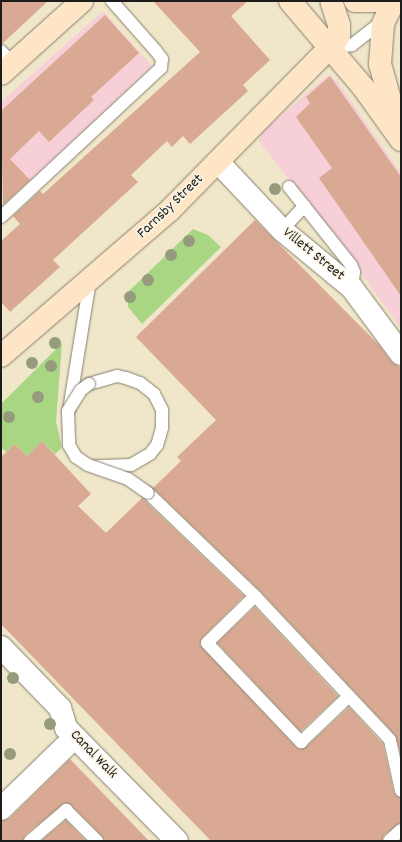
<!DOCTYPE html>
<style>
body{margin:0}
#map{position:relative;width:402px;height:842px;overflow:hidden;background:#f0e6c9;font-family:Dekko,sans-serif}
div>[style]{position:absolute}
.built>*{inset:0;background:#f6cfd7}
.green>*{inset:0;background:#a8d682}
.building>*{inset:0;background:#d9a994;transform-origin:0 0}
.roads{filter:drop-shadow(0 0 1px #868172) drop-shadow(0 0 1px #868172)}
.lane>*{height:12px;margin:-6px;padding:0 6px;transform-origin:6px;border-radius:6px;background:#fff}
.street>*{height:22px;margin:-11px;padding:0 11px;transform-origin:11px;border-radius:11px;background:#fff}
.secondary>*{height:22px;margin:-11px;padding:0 11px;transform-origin:11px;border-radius:11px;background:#fee5c5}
.bridges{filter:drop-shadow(0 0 1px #868172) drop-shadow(0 0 1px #868172)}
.lane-bridge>*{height:12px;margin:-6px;padding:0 6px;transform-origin:6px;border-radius:6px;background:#fff}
.trees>*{width:12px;height:12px;margin:-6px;border-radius:50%;background:#969b7e}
span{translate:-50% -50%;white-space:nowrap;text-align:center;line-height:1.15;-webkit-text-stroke:3.5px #fcf5e5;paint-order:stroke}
.street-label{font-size:15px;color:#1c1c1c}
.frame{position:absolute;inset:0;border:2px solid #1c1c1c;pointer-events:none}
</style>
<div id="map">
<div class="built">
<div style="clip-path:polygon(103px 11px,152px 66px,30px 181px,1px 149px,1px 102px)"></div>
<div style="clip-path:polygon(328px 75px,337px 81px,401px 173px,401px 329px,355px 264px,259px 141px,262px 132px)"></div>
</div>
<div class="green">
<div style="clip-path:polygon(193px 229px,208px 235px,221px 247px,142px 324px,128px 307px,128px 292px)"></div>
<div style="clip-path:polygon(62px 343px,56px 422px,62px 448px,55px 454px,42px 441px,27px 456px,15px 444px,6px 452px,1px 447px,1px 404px)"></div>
</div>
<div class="building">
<div style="clip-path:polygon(1px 1px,48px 1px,2px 44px)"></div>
<div style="clip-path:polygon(153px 1px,248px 1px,231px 16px,270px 60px,243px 85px,248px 91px,190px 144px,183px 136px,172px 147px,167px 141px,131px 175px,138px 182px,53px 260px,60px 267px,10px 312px,1px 302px,1px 241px,20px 224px,13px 216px,40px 191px,43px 194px,200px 52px)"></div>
<div style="clip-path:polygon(105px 15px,139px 53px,91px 97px,94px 100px,49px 142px,39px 131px,10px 159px,30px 180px,3px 205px,1px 111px)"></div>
<div style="clip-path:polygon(330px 76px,401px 177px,401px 296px,319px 178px,332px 168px,296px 117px,310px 103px,306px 97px)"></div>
<div style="clip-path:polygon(255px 220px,379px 345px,391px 361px,401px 368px,401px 755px,395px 735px,260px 591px,153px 488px,181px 461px,177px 457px,216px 420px,136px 337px)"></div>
<div style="clip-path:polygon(42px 441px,91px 494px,78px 506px,106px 533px,142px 498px,244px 596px,202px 638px,200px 645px,296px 747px,299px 749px,306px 747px,349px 707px,383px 744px,394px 793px,401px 798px,401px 823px,384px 835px,382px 841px,211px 841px,1px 624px,1px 457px,15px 444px,27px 456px)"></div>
<div style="left:255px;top:607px;width:122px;height:52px;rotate:47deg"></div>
<div style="clip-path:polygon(70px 759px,149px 841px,104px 841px,102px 836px,71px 805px,65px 803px,25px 835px,23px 841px,1px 841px,1px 821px,10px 818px)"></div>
<div style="clip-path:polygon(66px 820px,86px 841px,41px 841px)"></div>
</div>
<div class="roads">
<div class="lane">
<div style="left:331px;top:47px;width:21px;rotate:-5deg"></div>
<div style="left:352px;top:45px;width:39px;rotate:-38deg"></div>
<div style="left:1px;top:51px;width:18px;rotate:47deg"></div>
<div style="left:289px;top:187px;width:100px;rotate:51.5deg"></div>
<div style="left:351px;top:265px;width:8px;rotate:67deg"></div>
<div style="left:354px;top:272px;width:16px;rotate:97deg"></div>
<div style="left:1px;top:217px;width:219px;rotate:-43deg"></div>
<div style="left:161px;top:68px;width:9px;rotate:-84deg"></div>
<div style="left:162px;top:59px;width:10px;rotate:-127deg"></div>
<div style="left:156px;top:51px;width:67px;rotate:-131.3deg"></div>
<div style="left:282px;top:230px;width:33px;rotate:-47deg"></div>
<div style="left:89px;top:384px;width:29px;rotate:-16deg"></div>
<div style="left:117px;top:376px;width:9px;rotate:13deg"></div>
<div style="left:126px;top:378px;width:15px;rotate:20deg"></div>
<div style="left:140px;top:383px;width:18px;rotate:38deg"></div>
<div style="left:154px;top:394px;width:18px;rotate:63deg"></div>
<div style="left:162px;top:410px;width:18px;rotate:90deg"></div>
<div style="left:162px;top:428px;width:18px;rotate:106deg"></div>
<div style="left:157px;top:445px;width:11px;rotate:128deg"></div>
<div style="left:150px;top:454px;width:22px;rotate:150deg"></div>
<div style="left:131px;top:465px;width:35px;rotate:178deg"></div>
<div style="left:69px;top:410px;width:131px;rotate:-80.8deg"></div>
<div style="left:148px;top:493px;width:149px;rotate:43.9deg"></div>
<div style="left:255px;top:596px;width:197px;rotate:46.8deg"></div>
<div style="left:390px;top:740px;width:52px;rotate:77.8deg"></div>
<div style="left:255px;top:596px;width:67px;rotate:135.6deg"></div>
<div style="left:207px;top:643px;width:137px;rotate:46.5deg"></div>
<div style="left:301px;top:742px;width:66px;rotate:-43.8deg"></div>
<div style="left:30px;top:841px;width:48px;rotate:-40.7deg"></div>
<div style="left:66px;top:810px;width:44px;rotate:45deg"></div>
<div style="left:389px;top:841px;width:16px;rotate:-43deg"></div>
</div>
<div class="street">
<div style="left:218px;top:162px;width:93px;rotate:46.7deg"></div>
<div style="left:282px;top:230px;width:91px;rotate:39.6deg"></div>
<div style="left:352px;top:288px;width:82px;rotate:53.4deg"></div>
<div style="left:1px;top:647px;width:85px;rotate:46deg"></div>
<div style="left:60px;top:708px;width:21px;rotate:73deg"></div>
<div style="left:66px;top:728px;width:158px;rotate:45.5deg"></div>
<div style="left:1px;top:809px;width:103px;rotate:-44.2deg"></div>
</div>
<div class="secondary">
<div style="left:290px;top:1px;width:113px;rotate:49.7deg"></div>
<div style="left:363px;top:87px;width:65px;rotate:54.4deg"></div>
<div style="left:355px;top:1px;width:28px"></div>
<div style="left:394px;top:1px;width:25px;rotate:116deg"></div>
<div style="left:383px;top:24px;width:40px;rotate:94.3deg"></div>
<div style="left:380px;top:64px;width:59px;rotate:74.3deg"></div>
<div style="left:1px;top:74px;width:109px;rotate:-42deg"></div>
<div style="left:1px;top:356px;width:223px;rotate:-40.8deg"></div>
<div style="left:170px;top:210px;width:235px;rotate:-45.5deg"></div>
<div style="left:335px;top:42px;width:7px;rotate:-56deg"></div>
<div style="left:339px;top:36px;width:11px;rotate:-90deg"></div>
<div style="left:339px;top:25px;width:25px;rotate:-108deg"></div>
</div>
</div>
<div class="bridges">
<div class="lane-bridge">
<div style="left:89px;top:384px;width:10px;rotate:143deg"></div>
<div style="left:81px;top:390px;width:25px;rotate:122deg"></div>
<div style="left:68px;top:411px;width:34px;rotate:88deg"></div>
<div style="left:69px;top:445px;width:14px;rotate:60deg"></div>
<div style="left:76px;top:457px;width:14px;rotate:34deg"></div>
<div style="left:88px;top:465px;width:42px;rotate:19.3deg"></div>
<div style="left:128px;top:479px;width:24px;rotate:35deg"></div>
</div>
</div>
<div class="trees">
<div style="left:275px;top:189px"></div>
<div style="left:189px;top:241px"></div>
<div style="left:171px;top:255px"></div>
<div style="left:148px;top:280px"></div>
<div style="left:130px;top:297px"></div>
<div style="left:55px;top:343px"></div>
<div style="left:32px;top:363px"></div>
<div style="left:51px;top:366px"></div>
<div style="left:38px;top:397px"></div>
<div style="left:9px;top:417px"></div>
<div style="left:13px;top:678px"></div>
<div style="left:50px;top:724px"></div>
<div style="left:10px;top:754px"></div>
</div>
<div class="street-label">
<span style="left:171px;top:207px;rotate:-44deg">Farnsby Street</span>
<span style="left:313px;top:255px;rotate:39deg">Villett Street</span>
<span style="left:93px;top:755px;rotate:46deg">Canal Walk</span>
</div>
<div class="frame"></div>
</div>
